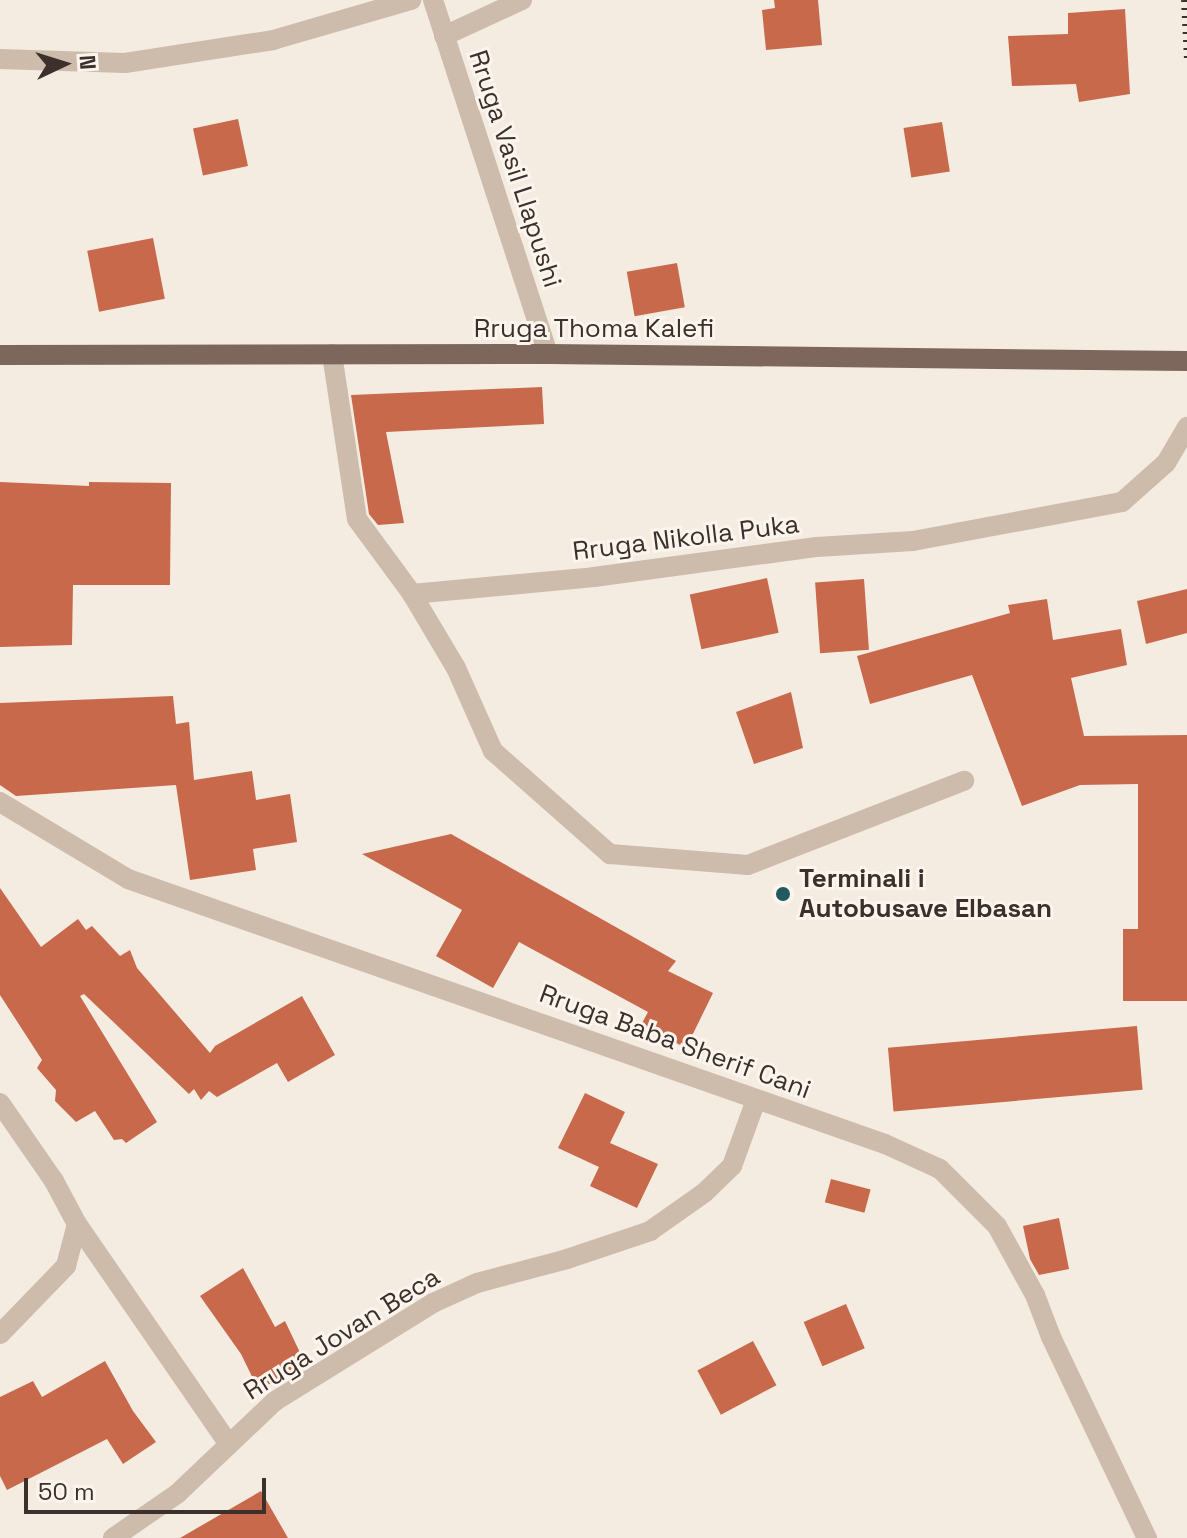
<!DOCTYPE html>
<style>
body{margin:0}
#map{position:relative;width:1187px;height:1538px;overflow:hidden;background:#f4ebe1;font-family:"Space Grotesk",sans-serif}
div>[style]{position:absolute}
.building>*{inset:0;background:#c8694b;transform-origin:0 0}
.minor>*{height:20px;margin:-10px;padding:0 10px;transform-origin:10px;border-radius:10px;background:#cdbbac}
.major>*{height:20px;margin:-10px;padding:0 10px;transform-origin:10px;border-radius:10px;background:#7d675c}
.rail>*{height:6px;margin-top:-3px;transform-origin:0;background:repeating-linear-gradient(90deg,#3b302b 0 2px,transparent 0 8px)}
.dots>*{width:22px;height:22px;translate:-50% -50%;box-sizing:border-box;border:4px solid #fbf5ee;border-radius:50%}
span{translate:-50% -50%;white-space:nowrap;text-align:center;line-height:1.15;-webkit-text-stroke:6px #fbf5ee;paint-order:stroke}
.street-label{font-size:26px;color:#3b302b}
.poi-label{font-size:26px;color:#3b302b;font-weight:700}
.left{translate:0 -50%;text-align:left}
.north{position:absolute;left:24px;top:24px;width:80px;height:80px;-webkit-text-stroke:6px #fbf5ee;paint-order:stroke;rotate:86deg;font-size:22px;font-weight:700;line-height:32px;text-align:center;color:#3b302b}
.north::after{content:'';display:block;margin:auto;width:28px;height:36px;background:#3b302b;clip-path:polygon(50% 0,100% 100%,50% 72%,0 100%)}
.scale{position:absolute;left:24px;top:1478px;width:242px;height:36px;box-sizing:border-box;border:4px solid #3b302b;border-top:0;padding-left:10px;font-size:24px;line-height:28px;white-space:nowrap;color:#3b302b;-webkit-text-stroke:6px #fbf5ee;paint-order:stroke}
</style>
<div id="map">
<div class="building">
<div style="clip-path:polygon(774px 0,818px 0,822px 45px,766px 50px,762px 10px,775px 8px)"></div>
<div style="clip-path:polygon(1125px 9px,1130px 94px,1079px 102px,1076px 84px,1012px 86px,1008px 36px,1068px 34px,1068px 13px)"></div>
<div style="left:238px;top:119px;width:48px;height:46px;rotate:78deg"></div>
<div style="left:942px;top:122px;width:50px;height:39px;rotate:81deg"></div>
<div style="left:153px;top:238px;width:62px;height:67px;rotate:79deg"></div>
<div style="left:677px;top:263px;width:45px;height:51px;rotate:80deg"></div>
<div style="clip-path:polygon(542px 387px,544px 424px,386px 432px,404px 523px,378px 525px,369px 514px,351px 395px)"></div>
<div style="clip-path:polygon(0 482px,89px 486px,89px 482px,171px 483px,170px 585px,73px 585px,72px 645px,0 647px)"></div>
<div style="left:767px;top:578px;width:56px;height:79px;rotate:78deg"></div>
<div style="left:864px;top:579px;width:71px;height:49px;rotate:86deg"></div>
<div style="clip-path:polygon(1187px 589px,1187px 633px,1146px 644px,1137px 601px)"></div>
<div style="clip-path:polygon(1047px 599px,1053px 640px,1121px 629px,1127px 665px,1071px 678px,1084px 736px,1187px 735px,1187px 1001px,1123px 1001px,1123px 929px,1138px 929px,1138px 784px,1080px 785px,1022px 806px,972px 675px,870px 704px,857px 656px,1010px 613px,1008px 605px)"></div>
<div style="clip-path:polygon(791px 692px,803px 748px,754px 764px,736px 712px)"></div>
<div style="clip-path:polygon(173px 696px,176px 724px,189px 722px,194px 780px,252px 771px,256px 800px,290px 794px,297px 842px,253px 849px,256px 870px,190px 880px,176px 785px,16px 796px,0 785px,0 703px)"></div>
<div style="clip-path:polygon(451px 834px,676px 961px,668px 971px,713px 993px,686px 1048px,641px 1025px,648px 1012px,519px 942px,493px 988px,436px 956px,462px 910px,362px 854px)"></div>
<div style="clip-path:polygon(0 888px,41px 947px,78px 919px,86px 930px,92px 926px,120px 956px,130px 950px,137px 968px,210px 1053px,215px 1046px,302px 996px,335px 1055px,288px 1082px,277px 1063px,217px 1097px,209px 1091px,201px 1100px,194px 1089px,189px 1094px,84px 994px,80px 996px,157px 1122px,126px 1143px,122px 1139px,114px 1140px,95px 1111px,76px 1122px,55px 1101px,56px 1090px,37px 1068px,42px 1060px,0 995px)"></div>
<div style="left:1137px;top:1026px;width:64px;height:250px;rotate:85deg"></div>
<div style="clip-path:polygon(585px 1093px,625px 1112px,610px 1143px,658px 1164px,637px 1208px,590px 1186px,599px 1167px,558px 1148px)"></div>
<div style="left:831px;top:1179px;width:41px;height:24px;rotate:15deg"></div>
<div style="clip-path:polygon(1059px 1218px,1069px 1269px,1039px 1275px,1030px 1259px,1023px 1226px)"></div>
<div style="clip-path:polygon(243px 1268px,275px 1327px,285px 1321px,304px 1361px,259px 1391px,241px 1354px,200px 1296px)"></div>
<div style="left:846px;top:1304px;width:48px;height:46px;rotate:67deg"></div>
<div style="left:753px;top:1341px;width:50px;height:63px;rotate:62deg"></div>
<div style="clip-path:polygon(105px 1361px,133px 1411px,156px 1442px,123px 1464px,107px 1439px,7px 1490px,0 1476px,0 1397px,33px 1381px,42px 1397px)"></div>
<div style="clip-path:polygon(261px 1491px,288px 1538px,180px 1538px)"></div>
</div>
<div class="minor">
<div style="left:433px;top:0;width:372px;rotate:72deg"></div>
<div style="left:444px;top:36px;width:86px;rotate:-24.8deg"></div>
<div style="left:0;top:59px;width:125px;rotate:1.8deg"></div>
<div style="left:125px;top:63px;width:150px;rotate:-8.8deg"></div>
<div style="left:273px;top:40px;width:144px;rotate:-16.2deg"></div>
<div style="left:332px;top:354px;width:167px;rotate:81.4deg"></div>
<div style="left:357px;top:519px;width:93px;rotate:53.7deg"></div>
<div style="left:412px;top:594px;width:183px;rotate:-5.3deg"></div>
<div style="left:594px;top:577px;width:225px;rotate:-7.7deg"></div>
<div style="left:817px;top:547px;width:96px;rotate:-3.6deg"></div>
<div style="left:913px;top:541px;width:213px;rotate:-10.6deg"></div>
<div style="left:1122px;top:502px;width:59px;rotate:-41.6deg"></div>
<div style="left:1166px;top:463px;width:42px;rotate:-59.7deg"></div>
<div style="left:412px;top:594px;width:86px;rotate:59.3deg"></div>
<div style="left:456px;top:668px;width:91px;rotate:66deg"></div>
<div style="left:493px;top:751px;width:156px;rotate:41.4deg"></div>
<div style="left:610px;top:854px;width:138px;rotate:4.6deg"></div>
<div style="left:748px;top:865px;width:232px;rotate:-21.3deg"></div>
<div style="left:0;top:802px;width:149px;rotate:31deg"></div>
<div style="left:128px;top:879px;width:802px;rotate:19.29deg"></div>
<div style="left:885px;top:1144px;width:60px;rotate:24.4deg"></div>
<div style="left:940px;top:1169px;width:81px;rotate:45deg"></div>
<div style="left:997px;top:1226px;width:79px;rotate:61.2deg"></div>
<div style="left:1035px;top:1295px;width:45px;rotate:69.1deg"></div>
<div style="left:1051px;top:1337px;width:223px;rotate:64.5deg"></div>
<div style="left:0;top:1103px;width:95px;rotate:55.3deg"></div>
<div style="left:54px;top:1181px;width:49px;rotate:61.9deg"></div>
<div style="left:77px;top:1224px;width:43px;rotate:104.7deg"></div>
<div style="left:66px;top:1266px;width:95px;rotate:134.1deg"></div>
<div style="left:77px;top:1224px;width:266px;rotate:55.4deg"></div>
<div style="left:113px;top:1538px;width:78px;rotate:-34.5deg"></div>
<div style="left:177px;top:1494px;width:135px;rotate:-43.5deg"></div>
<div style="left:275px;top:1401px;width:186px;rotate:-31.8deg"></div>
<div style="left:433px;top:1303px;width:48px;rotate:-24.4deg"></div>
<div style="left:477px;top:1283px;width:93px;rotate:-14.9deg"></div>
<div style="left:567px;top:1259px;width:88px;rotate:-18.6deg"></div>
<div style="left:650px;top:1231px;width:66px;rotate:-35.1deg"></div>
<div style="left:704px;top:1193px;width:39px;rotate:-44deg"></div>
<div style="left:732px;top:1166px;width:70px;rotate:-70deg"></div>
</div>
<div class="major">
<div style="left:0;top:355px;width:548px;rotate:-0.1deg"></div>
<div style="left:548px;top:354px;width:639px;rotate:0.63deg"></div>
</div>
<div class="rail">
<div style="left:1184px;top:0;width:59px;rotate:87.1deg"></div>
</div>
<div class="dots">
<div style="left:783px;top:894px;background:#1f5a5e"></div>
</div>
<div class="street-label">
<span style="left:515px;top:169px;rotate:72deg">Rruga Vasil Llapushi</span>
<span style="left:594px;top:329px">Rruga Thoma Kalefi</span>
<span style="left:686px;top:538px;rotate:-7deg">Rruga Nikolla Puka</span>
<span style="left:675px;top:1042px;rotate:20deg">Rruga Baba Sherif Cani</span>
<span style="left:342px;top:1334px;rotate:-32deg">Rruga Jovan Beca</span>
</div>
<div class="poi-label">
<span class="left" style="left:799px;top:894px">Terminali i<br>Autobusave Elbasan</span>
</div>
<div class="north">N</div>
<div class="scale">50 m</div>
</div>
